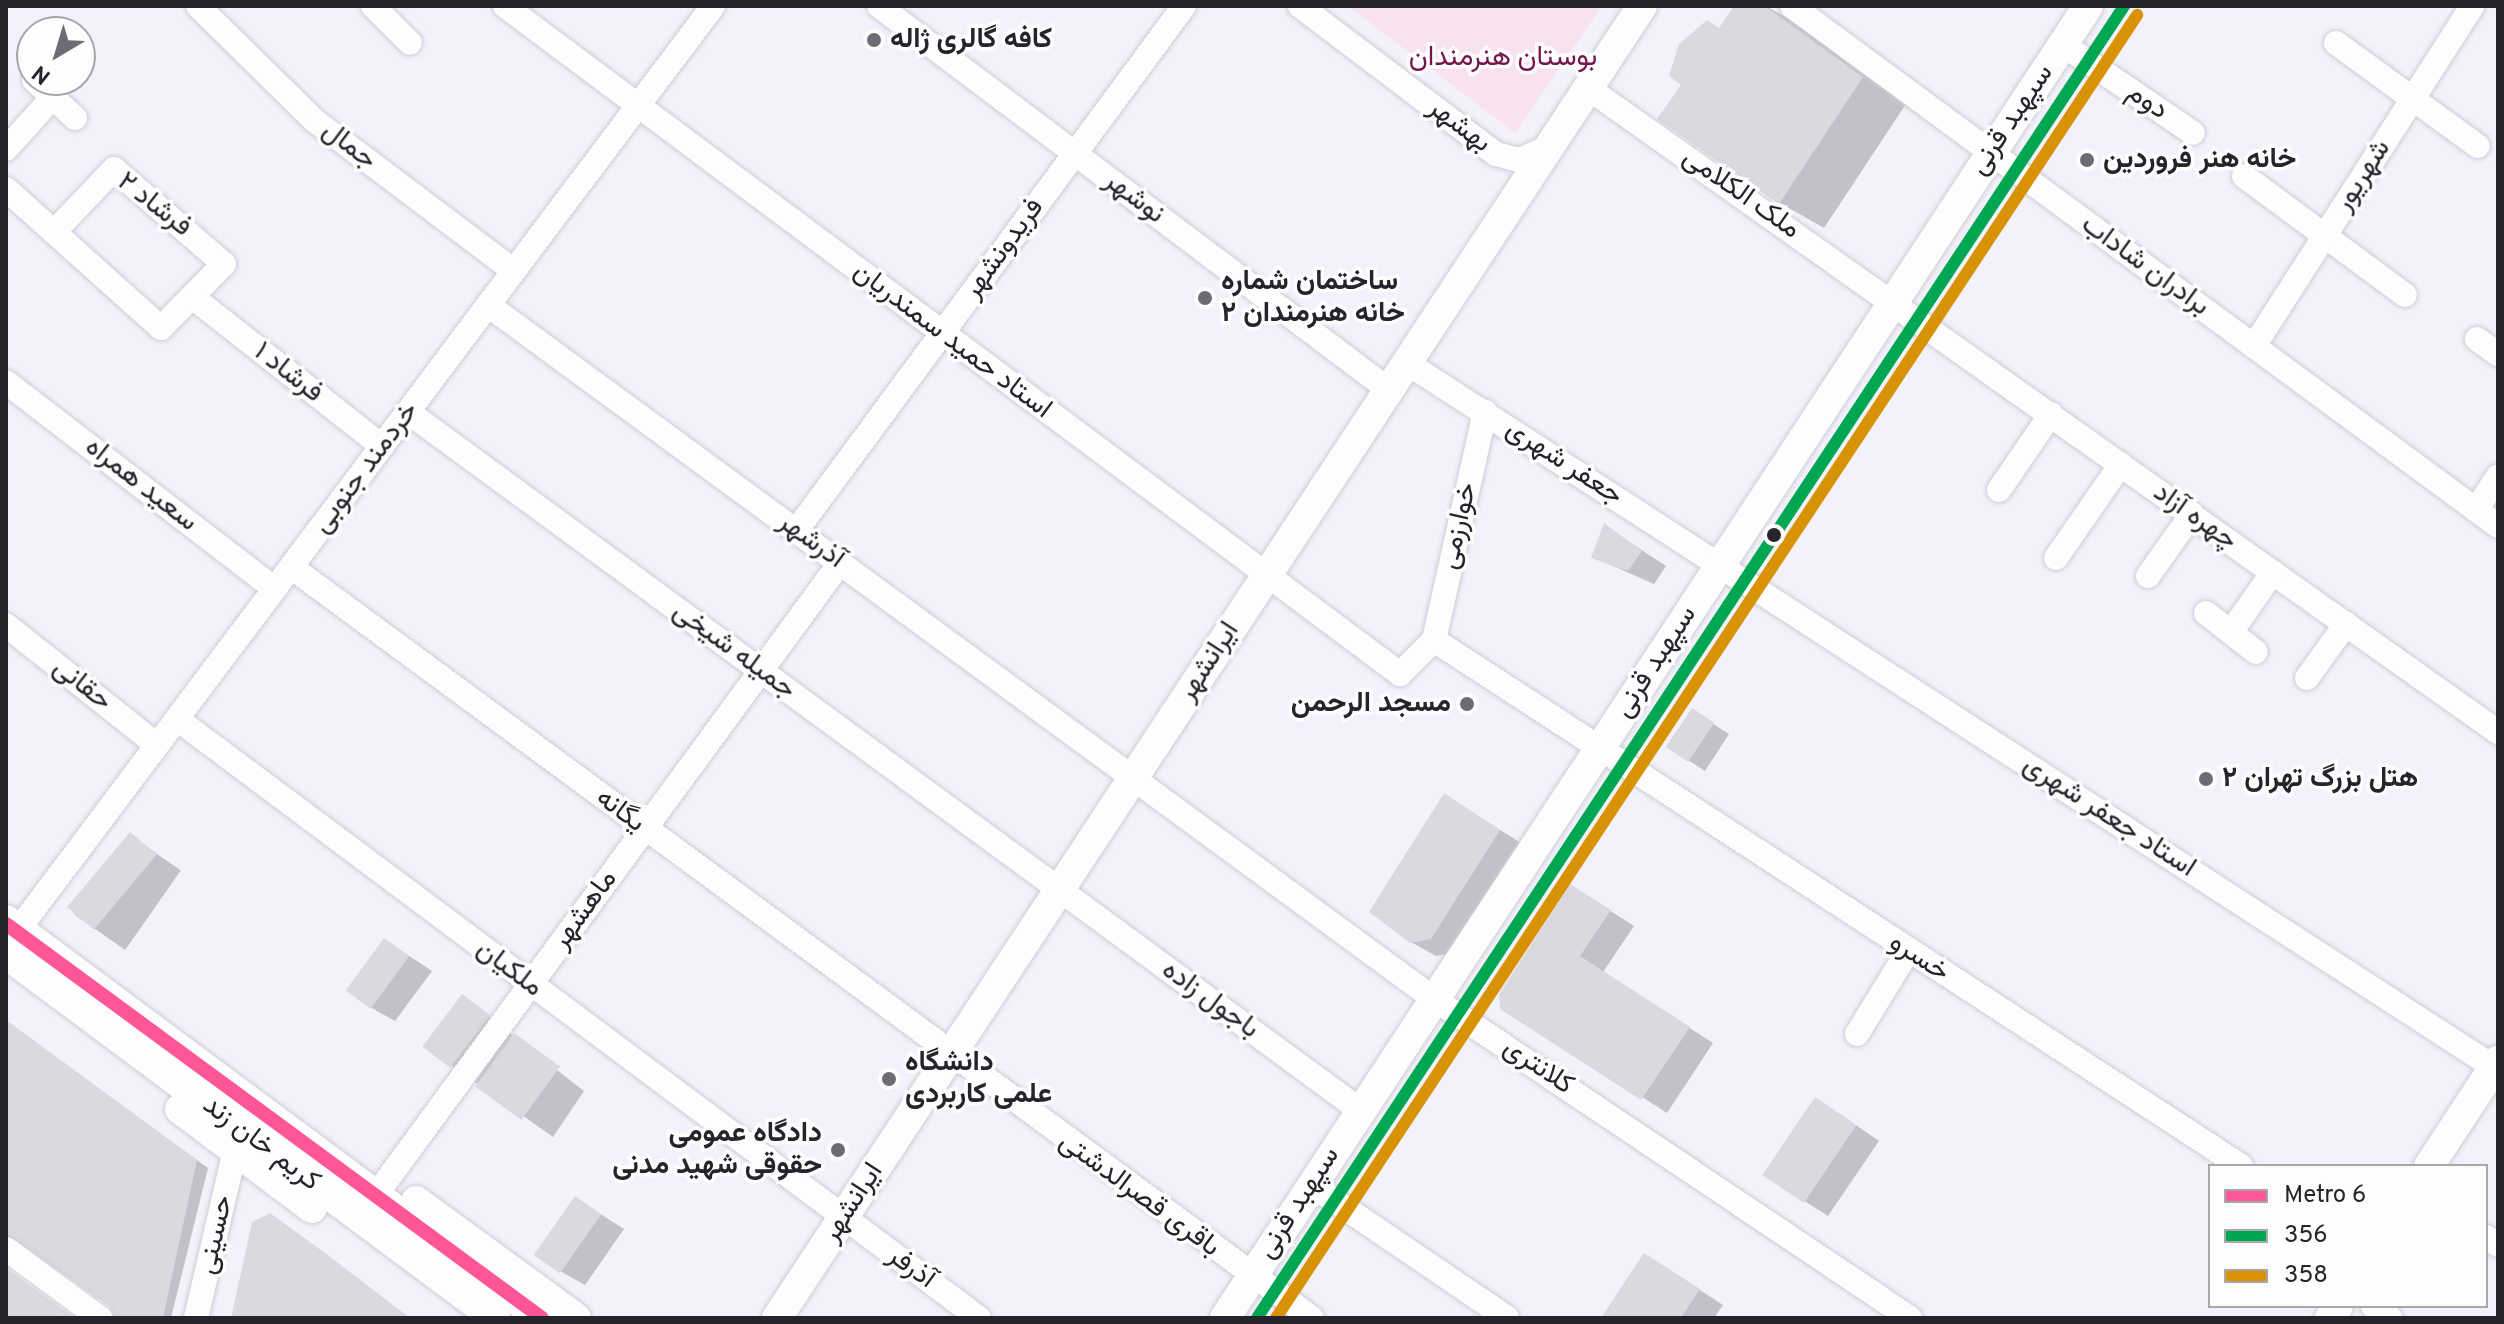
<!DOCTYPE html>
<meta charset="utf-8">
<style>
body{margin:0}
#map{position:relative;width:2504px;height:1324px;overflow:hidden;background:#f3f1fb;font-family:Overpass,Vazirmatn,sans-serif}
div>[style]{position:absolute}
.green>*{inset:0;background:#f8e2ef}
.shadow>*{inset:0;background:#0003;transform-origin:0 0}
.building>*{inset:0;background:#dbd8df;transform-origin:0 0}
.roads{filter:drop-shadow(0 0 2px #cecdd5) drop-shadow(0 0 2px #cecdd5)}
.minor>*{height:24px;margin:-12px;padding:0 12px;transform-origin:12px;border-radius:12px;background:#fdfdfe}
.major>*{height:30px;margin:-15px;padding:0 15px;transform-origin:15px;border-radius:15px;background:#fdfdfe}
.bus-1>*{height:12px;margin:-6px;padding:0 6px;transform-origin:6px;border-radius:6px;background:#00a651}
.bus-2>*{height:12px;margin:-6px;padding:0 6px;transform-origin:6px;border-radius:6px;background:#d89206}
.metro-1>*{height:14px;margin:-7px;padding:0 7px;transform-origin:7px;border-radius:7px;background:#f59}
.dots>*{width:22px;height:22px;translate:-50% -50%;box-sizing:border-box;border:4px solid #fdfdfd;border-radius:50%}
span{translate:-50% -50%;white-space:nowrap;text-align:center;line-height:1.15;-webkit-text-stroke:7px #fdfdfd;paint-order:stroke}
.poi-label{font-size:28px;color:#25242b;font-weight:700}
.left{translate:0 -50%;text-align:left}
.right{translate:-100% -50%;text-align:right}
.park-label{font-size:28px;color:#74164b}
.street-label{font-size:28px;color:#25242b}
.frame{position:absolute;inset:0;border:8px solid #25242b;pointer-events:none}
.legend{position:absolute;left:2208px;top:1164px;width:280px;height:144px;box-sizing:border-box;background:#fdfdfd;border:2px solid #a7a6a9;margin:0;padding:10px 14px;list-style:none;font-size:24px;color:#25242b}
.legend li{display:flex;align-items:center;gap:16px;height:40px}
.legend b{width:40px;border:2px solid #a7a6a9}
.north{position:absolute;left:16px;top:16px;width:80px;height:80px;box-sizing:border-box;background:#fdfdfd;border:2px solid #a7a6a9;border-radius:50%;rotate:218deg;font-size:22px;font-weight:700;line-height:32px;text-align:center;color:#25242b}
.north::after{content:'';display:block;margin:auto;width:28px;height:36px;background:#6d6c74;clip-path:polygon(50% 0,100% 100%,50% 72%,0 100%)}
</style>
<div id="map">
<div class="green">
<div style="clip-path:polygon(1348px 6px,1602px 6px,1515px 133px)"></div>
</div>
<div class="shadow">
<div style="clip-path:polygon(1737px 6px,1766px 6px,1789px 19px,1906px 104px,1824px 228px,1780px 203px,1720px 30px)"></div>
<div style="clip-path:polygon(1605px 526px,1666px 566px,1654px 584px,1593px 557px)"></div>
<div style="clip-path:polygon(1707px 720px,1729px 734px,1705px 771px,1668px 747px)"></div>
<div style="clip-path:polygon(1445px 795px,1524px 845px,1456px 952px,1436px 956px,1411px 942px)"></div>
<div style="left:130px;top:835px;width:62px;height:97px;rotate:35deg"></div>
<div style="clip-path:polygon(1595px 901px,1634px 926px,1603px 972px,1713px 1043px,1667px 1113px,1502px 1007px)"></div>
<div style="clip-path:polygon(385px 940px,432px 971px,395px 1021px,370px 1007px)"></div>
<div style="clip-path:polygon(463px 997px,584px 1091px,553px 1137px,452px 1066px)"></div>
<div style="clip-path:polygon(6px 1022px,208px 1168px,171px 1318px,134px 1318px,26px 1242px,13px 1241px,6px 1249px)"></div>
<div style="clip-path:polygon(1840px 1114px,1879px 1141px,1828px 1216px,1764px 1175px)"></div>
<div style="clip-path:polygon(575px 1198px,624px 1229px,585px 1285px,560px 1271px)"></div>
<div style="clip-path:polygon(1669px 1270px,1723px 1305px,1714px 1318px,1604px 1318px)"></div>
</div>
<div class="building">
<div style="clip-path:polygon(1734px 6px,1765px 6px,1863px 77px,1779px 204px,1657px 119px,1681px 85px,1669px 76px,1679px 44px,1707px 20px,1719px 28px)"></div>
<div style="clip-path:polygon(1604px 523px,1642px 551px,1628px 571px,1591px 558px)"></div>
<div style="left:1692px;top:708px;width:27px;height:47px;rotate:34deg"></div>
<div style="clip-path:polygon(1444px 793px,1500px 830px,1431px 939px,1410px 943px,1369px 912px)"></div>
<div style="left:130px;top:832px;width:35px;height:98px;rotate:40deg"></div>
<div style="clip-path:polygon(1570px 884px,1611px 910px,1580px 956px,1690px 1027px,1641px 1100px,1500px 1009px,1499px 994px)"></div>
<div style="left:384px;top:938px;width:31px;height:65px;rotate:36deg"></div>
<div style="left:462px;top:994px;width:35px;height:66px;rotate:37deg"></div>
<div style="clip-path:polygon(6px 1020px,197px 1160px,163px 1318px,115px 1318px,109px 1306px,6px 1234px)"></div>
<div style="left:514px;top:1033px;width:57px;height:66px;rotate:36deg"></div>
<div style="left:1815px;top:1097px;width:50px;height:94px;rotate:34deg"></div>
<div style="left:575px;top:1196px;width:32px;height:72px;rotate:35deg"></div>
<div style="clip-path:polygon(270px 1213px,325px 1253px,410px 1318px,231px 1318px,252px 1222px)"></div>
<div style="clip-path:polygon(1644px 1253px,1700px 1289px,1681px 1318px,1601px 1318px)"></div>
<div style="clip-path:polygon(6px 1268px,75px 1318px,6px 1318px)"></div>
</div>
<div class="roads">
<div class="minor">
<div style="left:198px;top:6px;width:164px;rotate:44.5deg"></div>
<div style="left:315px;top:121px;width:249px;rotate:37deg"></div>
<div style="left:373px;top:6px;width:52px;rotate:45deg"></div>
<div style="left:505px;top:6px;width:1117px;rotate:36.74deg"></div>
<div style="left:1400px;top:674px;width:48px;rotate:-45deg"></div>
<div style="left:1434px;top:640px;width:963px;rotate:33.1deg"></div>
<div style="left:879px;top:6px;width:638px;rotate:36.98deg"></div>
<div style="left:1300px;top:6px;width:246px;rotate:37.1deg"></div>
<div style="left:1496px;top:154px;width:24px;rotate:15deg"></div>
<div style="left:1519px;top:160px;width:33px;rotate:-23deg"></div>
<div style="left:1792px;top:6px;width:877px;rotate:36.37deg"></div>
<div style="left:2336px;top:43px;width:175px;rotate:36deg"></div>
<div style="left:2062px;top:44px;width:158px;rotate:34.2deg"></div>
<div style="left:34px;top:80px;width:56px;rotate:42.8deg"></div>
<div style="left:1588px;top:88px;width:1115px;rotate:35.29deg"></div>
<div style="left:6px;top:149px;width:70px;rotate:-47.9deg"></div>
<div style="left:2244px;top:176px;width:200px;rotate:36.5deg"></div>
<div style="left:6px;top:189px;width:208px;rotate:41.9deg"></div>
<div style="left:161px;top:328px;width:90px;rotate:-45.5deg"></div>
<div style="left:224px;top:264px;width:145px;rotate:-139.2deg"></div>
<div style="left:114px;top:169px;width:87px;rotate:133.6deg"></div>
<div style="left:195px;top:299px;width:238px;rotate:38.2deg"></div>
<div style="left:488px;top:305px;width:1173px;rotate:36.26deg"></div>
<div style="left:1434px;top:999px;width:573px;rotate:33.83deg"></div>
<div style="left:2477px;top:339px;width:26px;rotate:36deg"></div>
<div style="left:2254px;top:346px;width:404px;rotate:-57.3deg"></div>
<div style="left:1407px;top:363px;width:1300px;rotate:32.94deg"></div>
<div style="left:6px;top:382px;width:339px;rotate:37.6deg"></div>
<div style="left:408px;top:412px;width:1180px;rotate:36.25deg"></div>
<div style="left:1999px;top:490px;width:92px;rotate:-55.6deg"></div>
<div style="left:2476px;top:510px;width:40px;rotate:-57.1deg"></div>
<div style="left:796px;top:531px;width:653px;rotate:-53.53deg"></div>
<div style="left:2056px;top:558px;width:114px;rotate:-55.3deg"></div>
<div style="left:291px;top:567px;width:1267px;rotate:36.34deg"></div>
<div style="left:2148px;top:576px;width:76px;rotate:-54.6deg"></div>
<div style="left:2206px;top:613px;width:63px;rotate:38deg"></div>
<div style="left:6px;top:625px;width:193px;rotate:38.5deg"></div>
<div style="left:2231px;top:632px;width:73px;rotate:-55deg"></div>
<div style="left:1434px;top:640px;width:234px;rotate:-77.4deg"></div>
<div style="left:2307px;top:678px;width:67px;rotate:-54.2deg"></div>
<div style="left:177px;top:719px;width:1001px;rotate:36.76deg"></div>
<div style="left:18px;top:930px;width:1156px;rotate:-53.05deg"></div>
<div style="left:1857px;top:1034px;width:97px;rotate:-58.4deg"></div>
<div style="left:387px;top:1180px;width:765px;rotate:-53.71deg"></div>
<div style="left:1310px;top:1184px;width:238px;rotate:34.2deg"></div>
<div style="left:2486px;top:1237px;width:14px;rotate:34deg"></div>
<div style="left:6px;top:1249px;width:117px;rotate:36.3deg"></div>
<div style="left:2373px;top:1306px;width:21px;rotate:35deg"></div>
<div style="left:196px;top:1318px;width:171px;rotate:-76.9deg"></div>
</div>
<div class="major">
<div style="left:6px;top:920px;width:667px;rotate:36.65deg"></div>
<div style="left:6px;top:954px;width:610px;rotate:36.66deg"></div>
<div style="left:180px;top:1109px;width:165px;rotate:36.9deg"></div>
<div style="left:2429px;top:1166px;width:126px;rotate:-56.7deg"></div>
<div style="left:416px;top:1201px;width:198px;rotate:36.2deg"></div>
<div style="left:777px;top:1318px;width:1571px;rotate:-56.6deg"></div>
<div style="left:1225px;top:1318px;width:1570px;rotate:-56.66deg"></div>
<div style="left:2330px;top:1318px;width:14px;rotate:-56deg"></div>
</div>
</div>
<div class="bus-1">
<div style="left:1257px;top:1318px;width:1573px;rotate:-56.54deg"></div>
</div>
<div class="bus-2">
<div style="left:1276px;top:1318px;width:1562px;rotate:-56.54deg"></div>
</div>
<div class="metro-1">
<div style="left:6px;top:924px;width:665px;rotate:36.32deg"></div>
</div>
<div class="dots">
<div style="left:874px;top:40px;background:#6d6c74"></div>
<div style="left:2087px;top:160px;background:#6d6c74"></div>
<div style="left:1205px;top:298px;background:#6d6c74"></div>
<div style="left:1774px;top:535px;background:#25242b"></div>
<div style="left:1467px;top:704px;background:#6d6c74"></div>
<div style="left:2206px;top:779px;background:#6d6c74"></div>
<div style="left:889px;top:1079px;background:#6d6c74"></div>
<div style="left:838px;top:1150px;background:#6d6c74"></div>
</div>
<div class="poi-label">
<span class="left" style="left:890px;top:40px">کافه گالری ژاله</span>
<span class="left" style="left:2103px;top:160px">خانه هنر فروردین</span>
<span class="left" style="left:1221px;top:298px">ساختمان شماره<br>۲ خانه هنرمندان</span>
<span class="right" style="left:1451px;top:704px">مسجد الرحمن</span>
<span class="left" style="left:2222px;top:779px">هتل بزرگ تهران ۲</span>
<span class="left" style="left:905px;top:1079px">دانشگاه<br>علمی کاربردی</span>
<span class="right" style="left:822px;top:1150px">دادگاه عمومی<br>حقوقی شهید مدنی</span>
</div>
<div class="park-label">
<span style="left:1503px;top:58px">بوستان هنرمندان</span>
</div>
<div class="street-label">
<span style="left:2147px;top:102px;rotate:34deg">دوم</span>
<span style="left:2012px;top:120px;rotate:-56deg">سپهبد قرنی</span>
<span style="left:1459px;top:126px;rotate:37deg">بهشهر</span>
<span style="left:349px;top:146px;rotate:37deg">جمال</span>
<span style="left:2363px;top:176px;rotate:-57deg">شهریور</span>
<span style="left:1741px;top:194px;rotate:35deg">ملک الکلامی</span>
<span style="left:1134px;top:198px;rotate:37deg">نوشهر</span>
<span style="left:154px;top:205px;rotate:38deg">فرشاد ۲</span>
<span style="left:1004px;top:249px;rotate:-54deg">فریدونشهر</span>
<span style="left:2145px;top:266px;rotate:36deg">برادران شاداب</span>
<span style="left:952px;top:341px;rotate:37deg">استاد حمید سمندریان</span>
<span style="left:288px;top:373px;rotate:38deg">فرشاد ۱</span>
<span style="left:1564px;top:463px;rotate:33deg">جعفر شهری</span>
<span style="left:366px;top:468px;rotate:-53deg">خردمند جنوبی</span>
<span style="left:141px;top:485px;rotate:38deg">سعید همراه</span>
<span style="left:2195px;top:517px;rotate:35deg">چهره آزاد</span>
<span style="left:1459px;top:526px;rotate:-77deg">خوارزمی</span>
<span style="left:811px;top:541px;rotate:36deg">آذرشهر</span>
<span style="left:734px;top:651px;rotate:36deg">جمیله شیخی</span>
<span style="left:1209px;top:662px;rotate:-57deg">ایرانشهر</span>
<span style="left:1656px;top:662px;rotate:-57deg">سپهبد قرنی</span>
<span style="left:82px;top:685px;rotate:38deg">حقانی</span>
<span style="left:620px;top:811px;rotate:37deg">یگانه</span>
<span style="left:2109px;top:817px;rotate:33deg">استاد جعفر شهری</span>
<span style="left:585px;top:910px;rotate:-54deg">ماهشهر</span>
<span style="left:1919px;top:958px;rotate:33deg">خسرو</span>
<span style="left:509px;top:969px;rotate:37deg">ملکیان</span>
<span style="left:1210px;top:1000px;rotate:36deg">باجول زاده</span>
<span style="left:1538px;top:1067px;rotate:34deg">کلانتری</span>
<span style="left:261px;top:1144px;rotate:37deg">کریم خان زند</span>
<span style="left:1139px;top:1195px;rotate:36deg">باقری قصرالدشتی</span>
<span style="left:853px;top:1203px;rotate:-57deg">ایرانشهر</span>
<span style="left:1299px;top:1203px;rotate:-57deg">سپهبد قرنی</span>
<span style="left:216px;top:1235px;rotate:-77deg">حسینی</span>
<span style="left:911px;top:1268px;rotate:36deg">آذرفر</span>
</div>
<div class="frame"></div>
<ul class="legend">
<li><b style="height:10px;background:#f59"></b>Metro 6</li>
<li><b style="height:10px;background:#00a651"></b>356</li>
<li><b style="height:10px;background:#d89206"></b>358</li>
</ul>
<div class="north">N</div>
</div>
